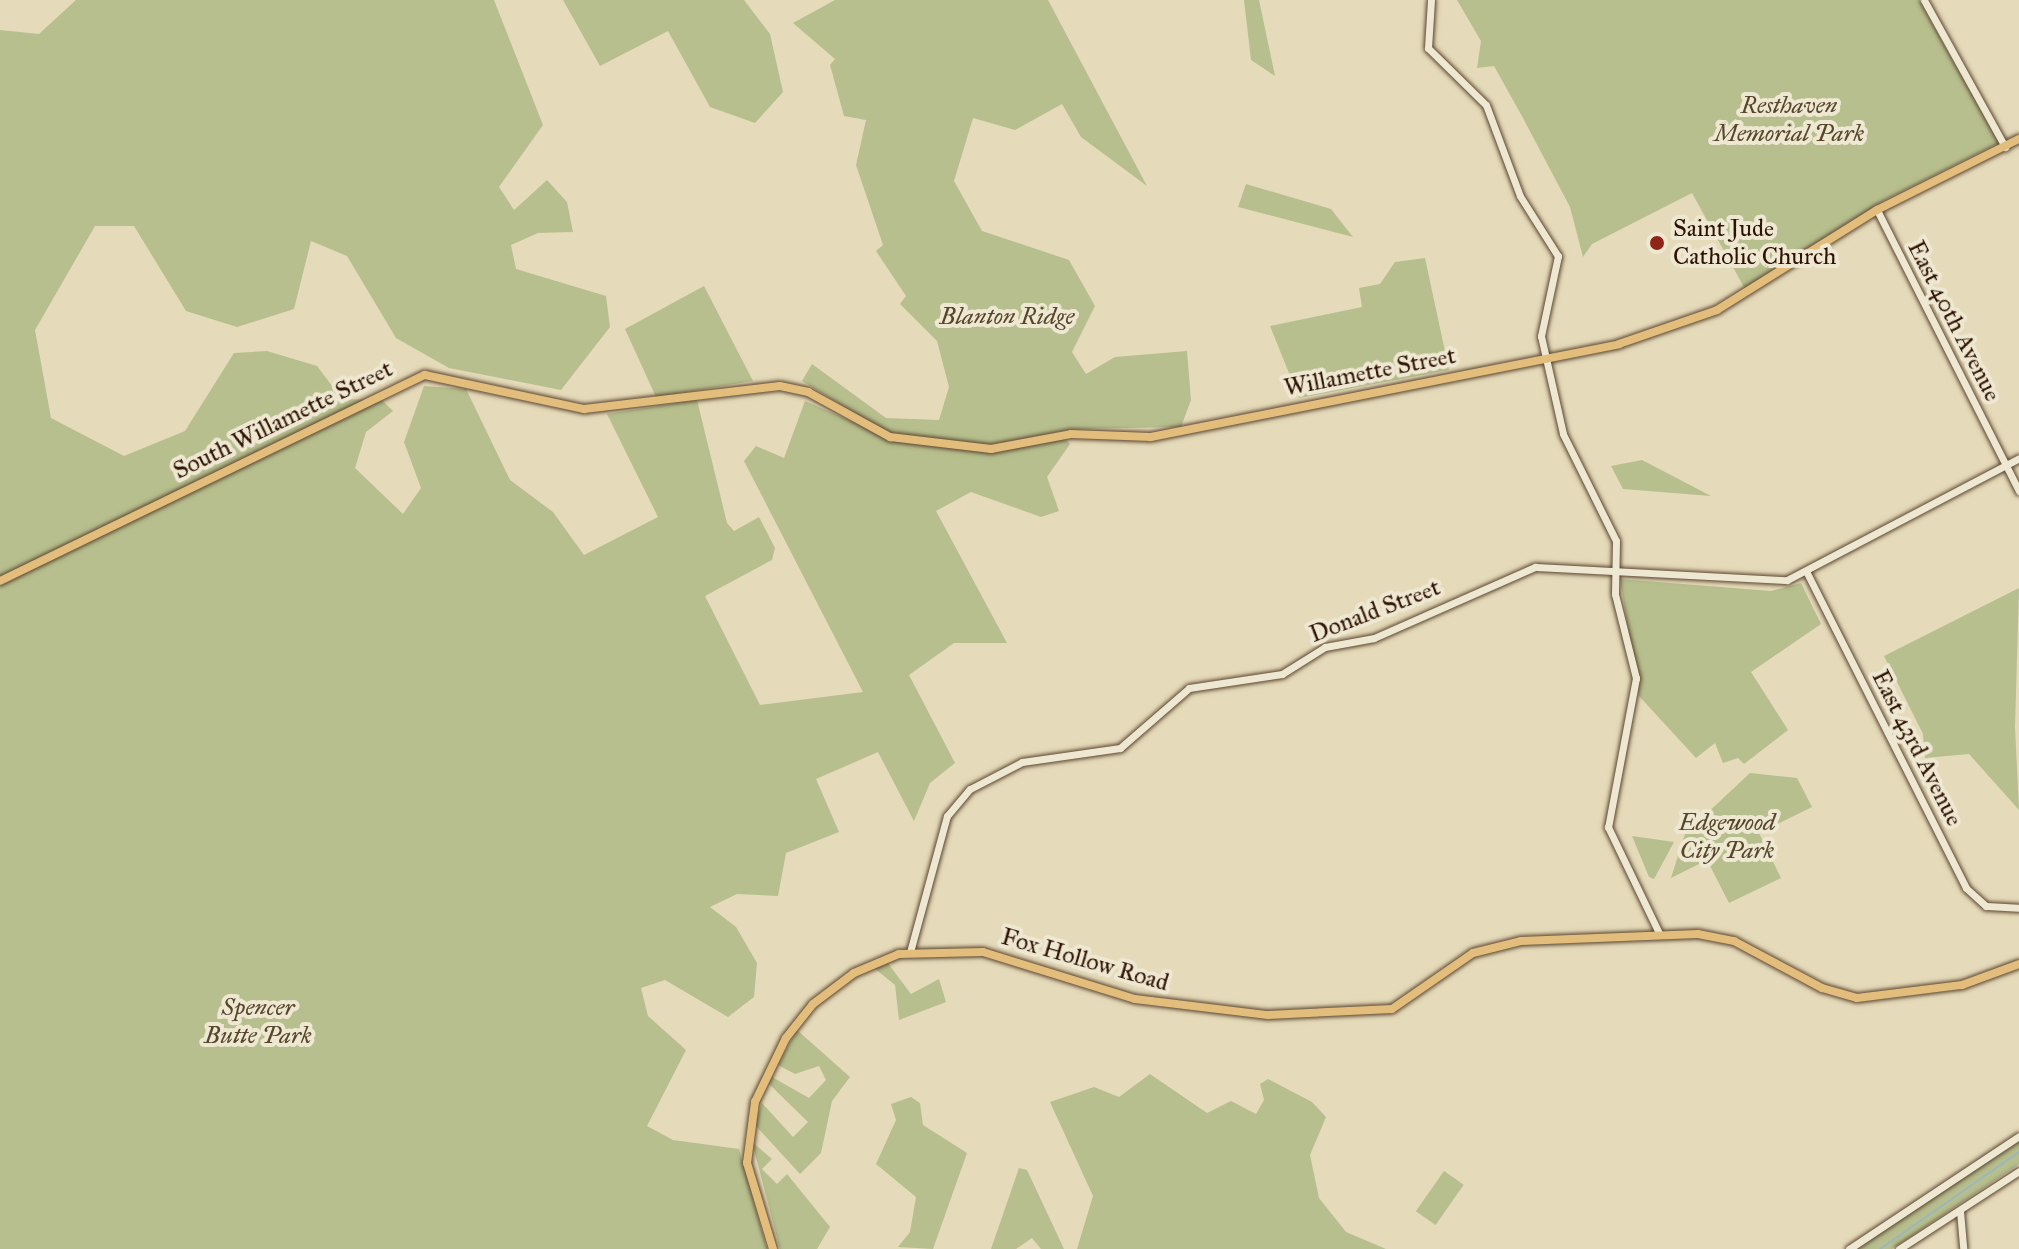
<!DOCTYPE html>
<style>
body{margin:0}
#map{position:relative;width:2019px;height:1249px;overflow:hidden;background:#e5dab9;font-family:"IM FELL Great Primer",serif}
div>[style]{position:absolute}
.green>*{inset:0;background:#b7bf8e;transform-origin:0 0}
.stream>*{height:2px;margin:-1px;padding:0 1px;transform-origin:1px;border-radius:1px;background:#9cb7bb}
.roads{filter:drop-shadow(0 0 2px #5b452f) drop-shadow(0 0 2px #5b452f)}
.minor>*{height:7px;margin:-3.5px;padding:0 3.5px;transform-origin:3.5px;border-radius:3.5px;background:#eee7d2}
.major>*{height:8px;margin:-4px;padding:0 4px;transform-origin:4px;border-radius:4px;background:#e2bd7c}
.dots>*{width:22px;height:22px;translate:-50% -50%;box-sizing:border-box;border:4px solid #eee7d2;border-radius:50%}
span{translate:-50% -50%;white-space:nowrap;text-align:center;line-height:1.15;-webkit-text-stroke:8px #eee7d2;paint-order:stroke}
.park-label{font-size:24px;color:#56472b;font-style:italic}
.poi-label{font-size:24px;color:#2d1301}
.left{translate:0 -50%;text-align:left}
.street-label{font-size:24px;color:#2d1301}
</style>
<div id="map">
<div class="green">
<div style="clip-path:polygon(76px 0,494px 0,543px 125px,499px 187px,514px 210px,547px 180px,567px 202px,573px 232px,538px 233px,511px 245px,516px 269px,606px 296px,610px 327px,561px 390px,449px 368px,396px 338px,347px 256px,311px 241px,294px 309px,237px 327px,186px 311px,134px 226px,95px 226px,35px 330px,51px 418px,124px 456px,185px 431px,234px 353px,267px 351px,317px 366px,342px 399px,382px 400px,393px 411px,366px 432px,355px 468px,403px 514px,421px 488px,404px 442px,424px 386px,466px 389px,510px 480px,553px 512px,584px 555px,658px 517px,607px 414px,697px 400px,727px 523px,734px 531px,759px 517px,775px 548px,772px 560px,705px 596px,760px 705px,863px 692px,744px 461px,756px 446px,784px 458px,805px 401px,883px 435px,991px 449px,1062px 435px,1070px 444px,1047px 477px,1059px 511px,1041px 517px,971px 492px,936px 511px,1007px 643px,954px 643px,909px 675px,955px 763px,930px 783px,914px 821px,878px 752px,816px 779px,839px 832px,786px 853px,778px 896px,737px 894px,710px 907px,736px 927px,757px 963px,754px 997px,728px 1017px,665px 980px,641px 988px,648px 1016px,686px 1050px,647px 1126px,673px 1140px,739px 1149px,767px 1249px,0 1249px,0 30px,39px 34px)"></div>
<div style="clip-path:polygon(563px 0,744px 0,770px 34px,783px 92px,755px 123px,710px 107px,668px 31px,600px 66px)"></div>
<div style="clip-path:polygon(835px 0,1048px 0,1147px 186px,1081px 137px,1062px 104px,1015px 130px,973px 118px,954px 181px,982px 231px,1069px 260px,1095px 306px,1072px 352px,1086px 374px,1115px 357px,1187px 351px,1191px 400px,1181px 427px,1072px 429px,992px 445px,893px 436px,802px 381px,812px 364px,886px 418px,939px 420px,949px 387px,937px 341px,900px 304px,906px 296px,876px 251px,883px 245px,856px 165px,866px 120px,844px 116px,830px 65px,835px 59px,793px 23px)"></div>
<div style="clip-path:polygon(1244px 0,1259px 0,1275px 76px,1251px 60px)"></div>
<div style="clip-path:polygon(1457px 0,1919px 0,1999px 143px,1883px 201px,1745px 289px,1692px 193px,1592px 244px,1583px 257px,1570px 207px,1523px 118px,1494px 66px,1477px 68px,1481px 41px)"></div>
<div style="clip-path:polygon(1246px 184px,1331px 209px,1353px 237px,1238px 207px)"></div>
<div style="clip-path:polygon(1425px 258px,1449px 370px,1299px 398px,1270px 326px,1362px 307px,1359px 288px,1380px 284px,1395px 262px)"></div>
<div style="clip-path:polygon(704px 286px,753px 381px,656px 397px,625px 329px)"></div>
<div style="clip-path:polygon(1642px 460px,1711px 496px,1623px 489px,1611px 466px)"></div>
<div style="clip-path:polygon(1620px 579px,1771px 591px,1801px 583px,1821px 624px,1751px 672px,1788px 730px,1744px 764px,1738px 758px,1723px 763px,1715px 743px,1696px 758px,1639px 696px)"></div>
<div style="clip-path:polygon(2019px 588px,2015px 727px,2019px 810px,1969px 754px,1925px 758px,1923px 734px,1884px 656px)"></div>
<div style="clip-path:polygon(1750px 773px,1797px 778px,1812px 807px,1759px 833px,1781px 878px,1729px 903px,1707px 860px,1671px 878px,1685px 834px)"></div>
<div style="clip-path:polygon(1632px 836px,1674px 842px,1654px 879px,1649px 877px)"></div>
<div style="clip-path:polygon(887px 962px,911px 994px,939px 979px,946px 1002px,899px 1020px,895px 985px,874px 968px)"></div>
<div style="clip-path:polygon(797px 1030px,850px 1077px,832px 1101px,821px 1153px,800px 1174px,755px 1125px,762px 1103px,793px 1137px,808px 1122px,769px 1084px,772px 1077px,809px 1098px,826px 1080px,819px 1066px,795px 1074px,778px 1065px)"></div>
<div style="clip-path:polygon(1150px 1074px,1207px 1113px,1231px 1101px,1256px 1114px,1264px 1100px,1260px 1084px,1268px 1079px,1312px 1102px,1326px 1117px,1310px 1155px,1319px 1198px,1346px 1232px,1386px 1249px,1077px 1249px,1093px 1196px,1050px 1102px,1094px 1087px,1119px 1097px)"></div>
<div style="clip-path:polygon(911px 1097px,920px 1103px,923px 1125px,967px 1153px,933px 1249px,898px 1247px,910px 1232px,916px 1197px,876px 1164px,896px 1120px,891px 1104px)"></div>
<div style="clip-path:polygon(2019px 1141px,2019px 1164px,1892px 1249px,1855px 1249px)"></div>
<div style="clip-path:polygon(752px 1142px,772px 1159px,762px 1169px,777px 1184px,787px 1174px,830px 1227px,817px 1249px,780px 1249px)"></div>
<div style="clip-path:polygon(1019px 1168px,1027px 1170px,1064px 1249px,1041px 1249px,1032px 1238px,1016px 1249px,991px 1249px)"></div>
<div style="left:1444px;top:1171px;width:24px;height:49px;rotate:35deg"></div>
</div>
<div class="stream">
<div style="left:1880px;top:1249px;width:169px;rotate:-34.9deg"></div>
</div>
<div class="roads">
<div class="minor">
<div style="left:1431px;top:0;width:48px;rotate:93.6deg"></div>
<div style="left:1428px;top:48px;width:81px;rotate:44.5deg"></div>
<div style="left:1486px;top:105px;width:97px;rotate:69.5deg"></div>
<div style="left:1520px;top:196px;width:71px;rotate:57.7deg"></div>
<div style="left:1558px;top:256px;width:82px;rotate:102deg"></div>
<div style="left:1541px;top:336px;width:100px;rotate:77.3deg"></div>
<div style="left:1563px;top:434px;width:119px;rotate:63.6deg"></div>
<div style="left:1616px;top:541px;width:53px;rotate:91.1deg"></div>
<div style="left:1615px;top:594px;width:87px;rotate:76deg"></div>
<div style="left:1636px;top:678px;width:152px;rotate:100.6deg"></div>
<div style="left:1608px;top:827px;width:118px;rotate:64.3deg"></div>
<div style="left:1924px;top:0;width:168px;rotate:61.1deg"></div>
<div style="left:1877px;top:210px;width:315px;rotate:63.2deg"></div>
<div style="left:1806px;top:571px;width:355px;rotate:63.2deg"></div>
<div style="left:1966px;top:888px;width:27px;rotate:42deg"></div>
<div style="left:1986px;top:906px;width:33px;rotate:3deg"></div>
<div style="left:910px;top:952px;width:141px;rotate:-74.8deg"></div>
<div style="left:947px;top:816px;width:35px;rotate:-50deg"></div>
<div style="left:970px;top:789px;width:59px;rotate:-27.4deg"></div>
<div style="left:1022px;top:762px;width:99px;rotate:-8.1deg"></div>
<div style="left:1120px;top:748px;width:91px;rotate:-41deg"></div>
<div style="left:1189px;top:688px;width:94px;rotate:-8.6deg"></div>
<div style="left:1282px;top:674px;width:51px;rotate:-32.1deg"></div>
<div style="left:1325px;top:647px;width:50px;rotate:-10.4deg"></div>
<div style="left:1374px;top:638px;width:176px;rotate:-23.8deg"></div>
<div style="left:1535px;top:567px;width:252px;rotate:3deg"></div>
<div style="left:1787px;top:580px;width:262px;rotate:-27.7deg"></div>
<div style="left:1960px;top:1211px;width:38px;rotate:85deg"></div>
<div style="left:1849px;top:1249px;width:204px;rotate:-33.6deg"></div>
<div style="left:1899px;top:1249px;width:143px;rotate:-33deg"></div>
</div>
<div class="major">
<div style="left:0;top:581px;width:472px;rotate:-25.9deg"></div>
<div style="left:425px;top:375px;width:163px;rotate:12.1deg"></div>
<div style="left:584px;top:409px;width:197px;rotate:-6.7deg"></div>
<div style="left:780px;top:386px;width:29px;rotate:12deg"></div>
<div style="left:808px;top:392px;width:94px;rotate:28.8deg"></div>
<div style="left:890px;top:437px;width:102px;rotate:6.8deg"></div>
<div style="left:991px;top:449px;width:81px;rotate:-10.6deg"></div>
<div style="left:1071px;top:434px;width:80px;rotate:2.1deg"></div>
<div style="left:1151px;top:437px;width:477px;rotate:-11.2deg"></div>
<div style="left:1619px;top:344px;width:104px;rotate:-19.1deg"></div>
<div style="left:1717px;top:310px;width:189px;rotate:-32deg"></div>
<div style="left:1877px;top:210px;width:159px;rotate:-26.6deg"></div>
<div style="left:773px;top:1249px;width:90px;rotate:-106.8deg"></div>
<div style="left:747px;top:1163px;width:62px;rotate:-82.5deg"></div>
<div style="left:755px;top:1102px;width:71px;rotate:-64.2deg"></div>
<div style="left:786px;top:1038px;width:43px;rotate:-51.5deg"></div>
<div style="left:813px;top:1004px;width:51px;rotate:-37.1deg"></div>
<div style="left:854px;top:973px;width:49px;rotate:-22.9deg"></div>
<div style="left:899px;top:954px;width:84px;rotate:-1.4deg"></div>
<div style="left:983px;top:952px;width:159px;rotate:17.2deg"></div>
<div style="left:1135px;top:999px;width:134px;rotate:6.9deg"></div>
<div style="left:1268px;top:1015px;width:124px;rotate:-2.8deg"></div>
<div style="left:1392px;top:1009px;width:98px;rotate:-34.7deg"></div>
<div style="left:1473px;top:953px;width:49px;rotate:-14deg"></div>
<div style="left:1521px;top:941px;width:177px;rotate:-2.3deg"></div>
<div style="left:1698px;top:934px;width:37px;rotate:11deg"></div>
<div style="left:1734px;top:941px;width:100px;rotate:28.1deg"></div>
<div style="left:1822px;top:988px;width:36px;rotate:16deg"></div>
<div style="left:1857px;top:998px;width:106px;rotate:-7.1deg"></div>
<div style="left:1962px;top:985px;width:61px;rotate:-20.2deg"></div>
</div>
</div>
<div class="dots">
<div style="left:1657px;top:243px;background:#8f2418"></div>
</div>
<div class="park-label">
<span style="left:1789px;top:120px">Resthaven<br>Memorial Park</span>
<span style="left:1007px;top:317px">Blanton Ridge</span>
<span style="left:1727px;top:837px">Edgewood<br>City Park</span>
<span style="left:258px;top:1022px">Spencer<br>Butte Park</span>
</div>
<div class="poi-label">
<span class="left" style="left:1673px;top:243px">Saint Jude<br>Catholic Church</span>
</div>
<div class="street-label">
<span style="left:1954px;top:321px;rotate:63deg">East 40th Avenue</span>
<span style="left:1370px;top:372px;rotate:-11deg">Willamette Street</span>
<span style="left:283px;top:420px;rotate:-26deg">South Willamette Street</span>
<span style="left:1375px;top:611px;rotate:-21deg">Donald Street</span>
<span style="left:1917px;top:748px;rotate:63deg">East 43rd Avenue</span>
<span style="left:1085px;top:960px;rotate:16deg">Fox Hollow Road</span>
</div>
</div>
